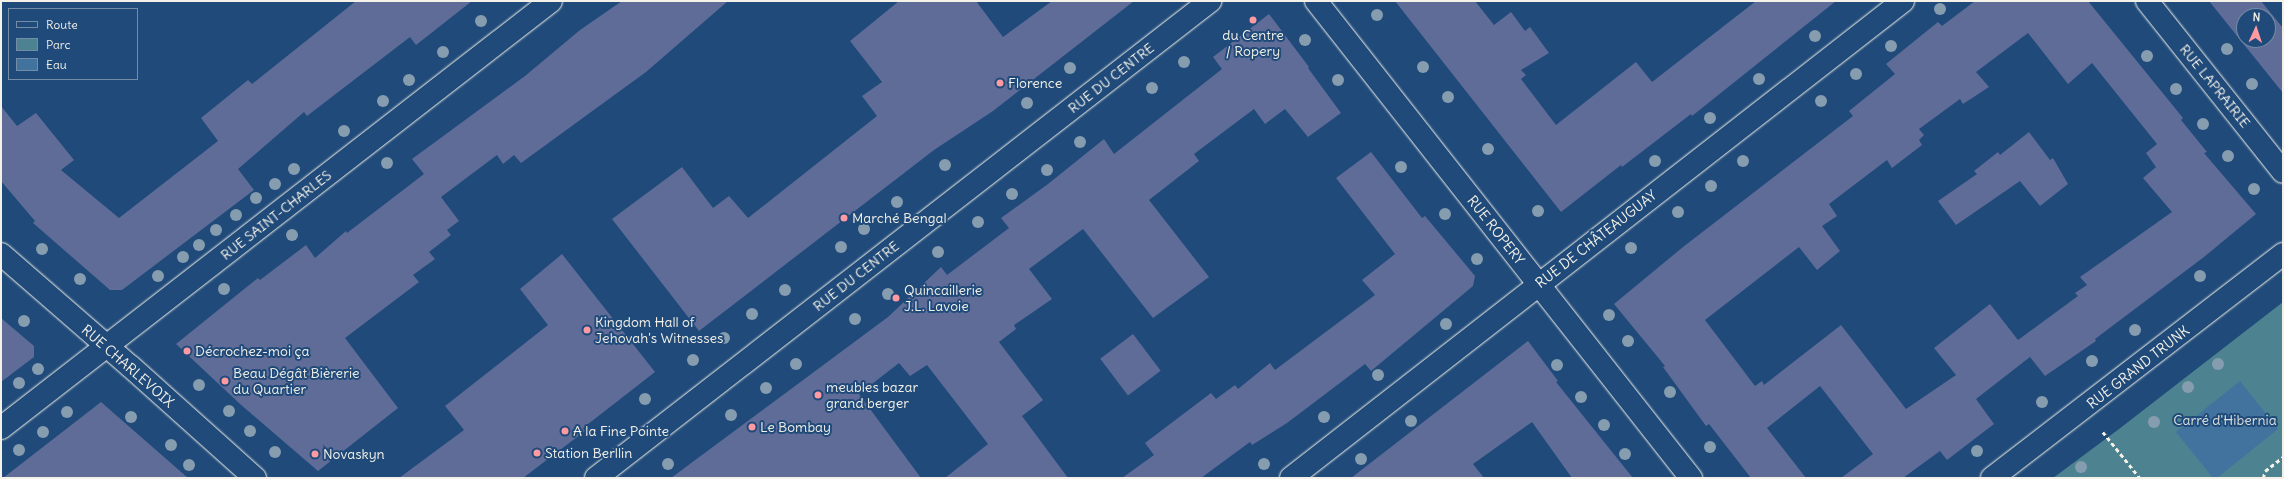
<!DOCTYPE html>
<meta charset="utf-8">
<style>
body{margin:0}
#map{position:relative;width:2284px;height:479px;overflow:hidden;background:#1f4a7a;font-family:Delius,sans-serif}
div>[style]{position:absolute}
.green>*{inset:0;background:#4d8390}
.water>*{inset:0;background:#42739f}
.building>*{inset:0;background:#5f6c98;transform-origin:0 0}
.path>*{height:2.5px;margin-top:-1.25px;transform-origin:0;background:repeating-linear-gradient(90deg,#f4f1e8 0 4px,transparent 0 7px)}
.roads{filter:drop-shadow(0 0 1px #f4f1e8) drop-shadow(0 0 1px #f4f1e8)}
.minor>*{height:22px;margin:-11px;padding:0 11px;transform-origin:11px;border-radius:11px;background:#1f4a7a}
.tertiary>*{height:22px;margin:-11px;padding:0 11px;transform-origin:11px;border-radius:11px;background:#1f4a7a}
.trees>*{width:12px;height:12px;margin:-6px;border-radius:50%;background:#869caf}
.dots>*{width:11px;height:11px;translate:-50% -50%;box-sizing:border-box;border:2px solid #1f4a7a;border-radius:50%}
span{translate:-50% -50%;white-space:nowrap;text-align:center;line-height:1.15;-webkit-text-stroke:4px #1f4a7a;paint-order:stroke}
.poi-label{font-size:14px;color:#f4f1e8}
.left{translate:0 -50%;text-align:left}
.street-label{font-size:14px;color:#f4f1e8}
.park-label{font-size:14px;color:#dbe0db}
.frame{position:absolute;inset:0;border:2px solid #f4f1e8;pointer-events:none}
.legend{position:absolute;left:8px;top:8px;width:130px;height:72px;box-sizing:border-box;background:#1f4a7a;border:1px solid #748da6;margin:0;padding:5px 7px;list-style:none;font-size:12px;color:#f4f1e8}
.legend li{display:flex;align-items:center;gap:8px;height:20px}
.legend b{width:20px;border:1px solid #748da6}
.north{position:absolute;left:2236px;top:8px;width:40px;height:40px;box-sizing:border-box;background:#1f4a7a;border:1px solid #748da6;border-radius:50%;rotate:3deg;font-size:11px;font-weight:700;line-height:16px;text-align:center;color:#f4f1e8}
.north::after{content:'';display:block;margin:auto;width:14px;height:18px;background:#ff9aa2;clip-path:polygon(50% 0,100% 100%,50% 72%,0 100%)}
</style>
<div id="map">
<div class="green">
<div style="clip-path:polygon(2283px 302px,2283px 478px,2053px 478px,2119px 429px)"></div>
</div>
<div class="water">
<div style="clip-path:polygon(2240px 381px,2278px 429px,2217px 478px,2213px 478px,2176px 432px)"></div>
</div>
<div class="building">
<div style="clip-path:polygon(356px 1px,472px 1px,416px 45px,410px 37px,307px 116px,304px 112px,238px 169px,254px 190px,122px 290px,110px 290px,33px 223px,35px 221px,1px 181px,1px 106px,17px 126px,36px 113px,74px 160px,61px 170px,119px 218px,218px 141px,201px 118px,248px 80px,252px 84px)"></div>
<div style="clip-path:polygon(622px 1px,728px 1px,646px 72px,521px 163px,514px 155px,503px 164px,497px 155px,441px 197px,459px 221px,447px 230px,451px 235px,429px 252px,435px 259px,413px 275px,419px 282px,345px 338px,398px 408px,318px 471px,240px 404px,176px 344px,258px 278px,260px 280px,306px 245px,315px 258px,346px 231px,347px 233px,424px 174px,412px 159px,525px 76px,580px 30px)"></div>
<div style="clip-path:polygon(899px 1px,976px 1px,1003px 37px,1052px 1px,1134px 1px,993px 111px,934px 150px,699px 331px,612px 219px,682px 167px,713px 208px,729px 196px,748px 218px,877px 116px,862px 96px,882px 82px,850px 41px)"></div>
<div style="clip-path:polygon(1395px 1px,1475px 1px,1494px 25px,1511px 12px,1525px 31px,1530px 27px,1549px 53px,1521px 70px,1526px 75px,1521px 79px,1556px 125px,1636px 62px,1652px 82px,1756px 1px,1836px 1px,1692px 116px,1691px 114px,1622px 167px,1621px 165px,1561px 212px)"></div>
<div style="clip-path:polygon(evenodd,1975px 1px,2088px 1px,2183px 118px,2181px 120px,2207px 152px,2204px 153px,2256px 214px,2204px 257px,2095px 339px,2096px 341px,2045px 376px,2030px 357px,1976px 399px,1994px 424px,1947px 460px,1940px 451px,1903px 478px,1841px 478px,1873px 454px,1820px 386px,1767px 428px,1806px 478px,1751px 478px,1709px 424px,1706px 426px,1663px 367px,1665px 366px,1614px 304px,1683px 247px,1853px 116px,1849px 111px,1895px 74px,1886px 64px,1938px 22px,1942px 26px,1975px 1px,2028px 33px,2068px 84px,2092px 63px,2157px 144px,2146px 153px,2156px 167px,2143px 178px,2172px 212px,2080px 277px,2087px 285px,2075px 293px,2078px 296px,2018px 340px,1990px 304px,1934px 348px,1956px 375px,1906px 409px,1841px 325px,1764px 385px,1762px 381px,1755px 386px,1705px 320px,1799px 247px,1817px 270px,1840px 251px,1822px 226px,1837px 216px,1829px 204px,1887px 160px,1892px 168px,1922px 145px,1919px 140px,1924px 135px,1919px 129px,1960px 99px,1963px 104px,1989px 87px,1976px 72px,2028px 33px)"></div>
<div style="clip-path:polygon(evenodd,2209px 1px,2261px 1px,2283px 28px,2283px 93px,2209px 1px,2244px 16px,2268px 16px,2268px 40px,2244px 40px,2244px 16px)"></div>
<div style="clip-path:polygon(1269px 14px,1309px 67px,1308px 68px,1341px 113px,1308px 137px,1285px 109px,1265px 124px,1254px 109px,1194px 154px,1199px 161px,1149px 200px,1209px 277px,1153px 318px,1083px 229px,1029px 269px,1052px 299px,1014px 325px,1016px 329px,999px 342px,1043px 400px,1022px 416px,1068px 478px,945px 478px,988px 444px,927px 365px,910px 376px,899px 363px,859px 394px,921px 478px,671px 478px,888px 317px,941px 267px,947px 275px,1009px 228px,1001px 218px,1048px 184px,1104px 139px,1114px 154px,1222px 69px,1213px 57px)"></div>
<div style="clip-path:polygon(2029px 132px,2050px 160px,2053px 158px,2068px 184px,2040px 206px,2020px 181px,1956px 225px,1938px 201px,1977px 174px,1974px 171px,1998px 152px,2000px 155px)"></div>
<div style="clip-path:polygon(1371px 152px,1422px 218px,1425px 216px,1475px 276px,1473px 286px,1371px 371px,1365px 364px,1287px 423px,1252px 445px,1250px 442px,1201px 478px,1122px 478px,1154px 455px,1145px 443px,1211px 393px,1216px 399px,1235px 385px,1238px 389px,1270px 363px,1275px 370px,1375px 295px,1362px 280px,1395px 254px,1336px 178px)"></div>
<div style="clip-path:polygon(562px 254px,655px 372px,583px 428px,585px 431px,523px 478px,399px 478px,464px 430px,445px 406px,548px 325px,520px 289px)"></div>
<div style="clip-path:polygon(1px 318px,34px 346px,34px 357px,1px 382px)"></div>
<div style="left:1133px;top:334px;width:46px;height:41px;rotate:53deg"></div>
<div style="clip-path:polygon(1528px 341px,1558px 381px,1556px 382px,1633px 478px,1572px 478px,1532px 422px,1473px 464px,1484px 478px,1351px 478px)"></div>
<div style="clip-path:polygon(101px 402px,188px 478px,3px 478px)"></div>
</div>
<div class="path">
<div style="left:2103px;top:432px;width:59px;rotate:51.2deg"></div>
<div style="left:2263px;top:478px;width:7px;rotate:-74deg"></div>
<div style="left:2265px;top:471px;width:23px;rotate:-38deg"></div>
</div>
<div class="roads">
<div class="minor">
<div style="left:1316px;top:1px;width:607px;rotate:51.83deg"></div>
<div style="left:2147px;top:1px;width:218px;rotate:51.5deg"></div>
<div style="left:1px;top:428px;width:696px;rotate:-37.82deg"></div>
<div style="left:1291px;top:478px;width:776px;rotate:-37.93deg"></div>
<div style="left:1992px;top:478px;width:367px;rotate:-37.6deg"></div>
</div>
<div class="tertiary">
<div style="left:1px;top:254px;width:171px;rotate:41deg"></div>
<div style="left:130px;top:366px;width:168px;rotate:41.9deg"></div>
<div style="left:596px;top:478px;width:778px;rotate:-37.84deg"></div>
</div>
</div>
<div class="trees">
<div style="left:1940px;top:9px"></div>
<div style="left:1377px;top:15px"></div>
<div style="left:481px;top:21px"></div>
<div style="left:1815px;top:36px"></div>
<div style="left:1305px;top:40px"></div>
<div style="left:1891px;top:46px"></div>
<div style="left:2227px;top:49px"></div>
<div style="left:443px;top:52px"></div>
<div style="left:2147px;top:56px"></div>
<div style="left:1184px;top:62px"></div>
<div style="left:1423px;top:67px"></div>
<div style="left:1070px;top:68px"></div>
<div style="left:1856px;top:74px"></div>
<div style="left:1759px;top:79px"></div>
<div style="left:409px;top:80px"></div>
<div style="left:1338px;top:80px"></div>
<div style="left:2252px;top:84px"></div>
<div style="left:1152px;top:88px"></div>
<div style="left:2176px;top:89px"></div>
<div style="left:1448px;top:97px"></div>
<div style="left:383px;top:101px"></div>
<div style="left:1821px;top:101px"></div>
<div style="left:1027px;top:103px"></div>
<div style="left:1710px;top:118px"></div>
<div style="left:2203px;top:124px"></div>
<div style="left:344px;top:131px"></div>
<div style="left:1080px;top:142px"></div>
<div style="left:1488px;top:149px"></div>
<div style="left:2228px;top:156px"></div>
<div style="left:1655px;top:161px"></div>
<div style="left:1743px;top:161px"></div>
<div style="left:387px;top:163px"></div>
<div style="left:945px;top:165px"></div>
<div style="left:1401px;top:167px"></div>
<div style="left:294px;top:169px"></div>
<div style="left:1047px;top:170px"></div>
<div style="left:275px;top:184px"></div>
<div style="left:1711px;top:186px"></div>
<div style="left:2254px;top:189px"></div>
<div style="left:1012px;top:194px"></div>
<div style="left:256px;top:198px"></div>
<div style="left:897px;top:202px"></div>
<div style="left:1538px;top:211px"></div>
<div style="left:1678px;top:212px"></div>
<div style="left:1445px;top:214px"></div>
<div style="left:236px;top:215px"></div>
<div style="left:978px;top:222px"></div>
<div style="left:864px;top:229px"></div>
<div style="left:216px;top:230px"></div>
<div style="left:292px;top:235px"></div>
<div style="left:199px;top:245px"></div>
<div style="left:841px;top:247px"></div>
<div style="left:1631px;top:248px"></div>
<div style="left:42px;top:249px"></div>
<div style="left:938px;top:252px"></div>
<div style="left:183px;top:257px"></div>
<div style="left:1477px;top:259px"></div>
<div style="left:158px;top:276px"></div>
<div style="left:2200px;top:276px"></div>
<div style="left:80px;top:279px"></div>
<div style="left:224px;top:289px"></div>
<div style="left:785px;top:290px"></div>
<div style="left:888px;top:294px"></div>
<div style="left:752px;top:314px"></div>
<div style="left:1609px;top:315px"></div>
<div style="left:855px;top:319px"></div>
<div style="left:24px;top:321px"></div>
<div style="left:1446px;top:324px"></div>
<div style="left:2135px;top:330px"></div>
<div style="left:724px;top:338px"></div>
<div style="left:1628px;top:341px"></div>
<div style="left:693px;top:360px"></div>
<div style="left:2092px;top:361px"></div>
<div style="left:796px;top:364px"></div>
<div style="left:2218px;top:364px"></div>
<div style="left:1557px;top:365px"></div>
<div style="left:38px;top:369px"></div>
<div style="left:1378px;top:375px"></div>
<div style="left:19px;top:383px"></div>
<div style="left:199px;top:385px"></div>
<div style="left:2188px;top:387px"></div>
<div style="left:766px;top:388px"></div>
<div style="left:1670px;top:392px"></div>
<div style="left:1581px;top:397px"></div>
<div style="left:645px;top:399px"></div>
<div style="left:2042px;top:402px"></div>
<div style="left:229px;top:411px"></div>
<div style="left:67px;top:412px"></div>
<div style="left:731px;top:415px"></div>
<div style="left:131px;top:417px"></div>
<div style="left:1324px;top:417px"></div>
<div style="left:1411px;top:421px"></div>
<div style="left:2154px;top:422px"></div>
<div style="left:1604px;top:425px"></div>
<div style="left:250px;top:431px"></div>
<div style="left:43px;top:432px"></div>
<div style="left:171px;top:445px"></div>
<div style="left:1710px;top:447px"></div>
<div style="left:19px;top:450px"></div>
<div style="left:1977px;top:451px"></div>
<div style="left:275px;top:452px"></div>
<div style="left:1625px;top:454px"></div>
<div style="left:1361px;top:459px"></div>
<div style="left:668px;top:464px"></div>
<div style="left:1264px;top:464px"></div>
<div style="left:189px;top:465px"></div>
<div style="left:2081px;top:467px"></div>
</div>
<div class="dots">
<div style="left:1253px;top:20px;background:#ff9aa2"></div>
<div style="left:1000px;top:83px;background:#ff9aa2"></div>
<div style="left:844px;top:218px;background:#ff9aa2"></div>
<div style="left:896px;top:298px;background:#ff9aa2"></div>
<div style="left:587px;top:330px;background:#ff9aa2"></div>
<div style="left:187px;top:351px;background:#ff9aa2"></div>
<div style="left:225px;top:381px;background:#ff9aa2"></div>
<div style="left:818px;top:395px;background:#ff9aa2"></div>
<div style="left:752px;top:427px;background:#ff9aa2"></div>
<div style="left:565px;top:431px;background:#ff9aa2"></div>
<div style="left:537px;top:453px;background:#ff9aa2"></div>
<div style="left:315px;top:454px;background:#ff9aa2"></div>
</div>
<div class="poi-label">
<span style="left:1253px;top:43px">du Centre<br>/ Ropery</span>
<span class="left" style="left:1008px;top:83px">Florence</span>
<span class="left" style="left:852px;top:218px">Marché Bengal</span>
<span class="left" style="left:904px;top:298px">Quincaillerie<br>J.L. Lavoie</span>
<span class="left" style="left:595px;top:330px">Kingdom Hall of<br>Jehovah's Witnesses</span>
<span class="left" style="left:195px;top:351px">Décrochez-moi ça</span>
<span class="left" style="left:233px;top:381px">Beau Dégât Bièrerie<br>du Quartier</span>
<span class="left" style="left:826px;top:395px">meubles bazar<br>grand berger</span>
<span class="left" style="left:760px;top:427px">Le Bombay</span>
<span class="left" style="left:573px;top:431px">A la Fine Pointe</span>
<span class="left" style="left:545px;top:453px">Station Berllin</span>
<span class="left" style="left:323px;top:454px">Novaskyn</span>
</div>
<div class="street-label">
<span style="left:1111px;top:78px;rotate:-38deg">RUE DU CENTRE</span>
<span style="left:2215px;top:86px;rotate:51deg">RUE LAPRAIRIE</span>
<span style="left:276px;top:215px;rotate:-38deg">RUE SAINT-CHARLES</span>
<span style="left:1496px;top:230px;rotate:52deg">RUE ROPERY</span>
<span style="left:1596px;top:239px;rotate:-38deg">RUE DE CHÂTEAUGUAY</span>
<span style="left:856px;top:276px;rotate:-38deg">RUE DU CENTRE</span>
<span style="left:128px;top:366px;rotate:41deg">RUE CHARLEVOIX</span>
<span style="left:2138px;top:367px;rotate:-38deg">RUE GRAND TRUNK</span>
</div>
<div class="park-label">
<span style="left:2225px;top:420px">Carré d'Hibernia</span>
</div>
<div class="frame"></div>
<ul class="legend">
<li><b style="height:5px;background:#1f4a7a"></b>Route</li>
<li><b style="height:11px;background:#4d8390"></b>Parc</li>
<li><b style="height:11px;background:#42739f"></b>Eau</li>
</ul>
<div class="north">N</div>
</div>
